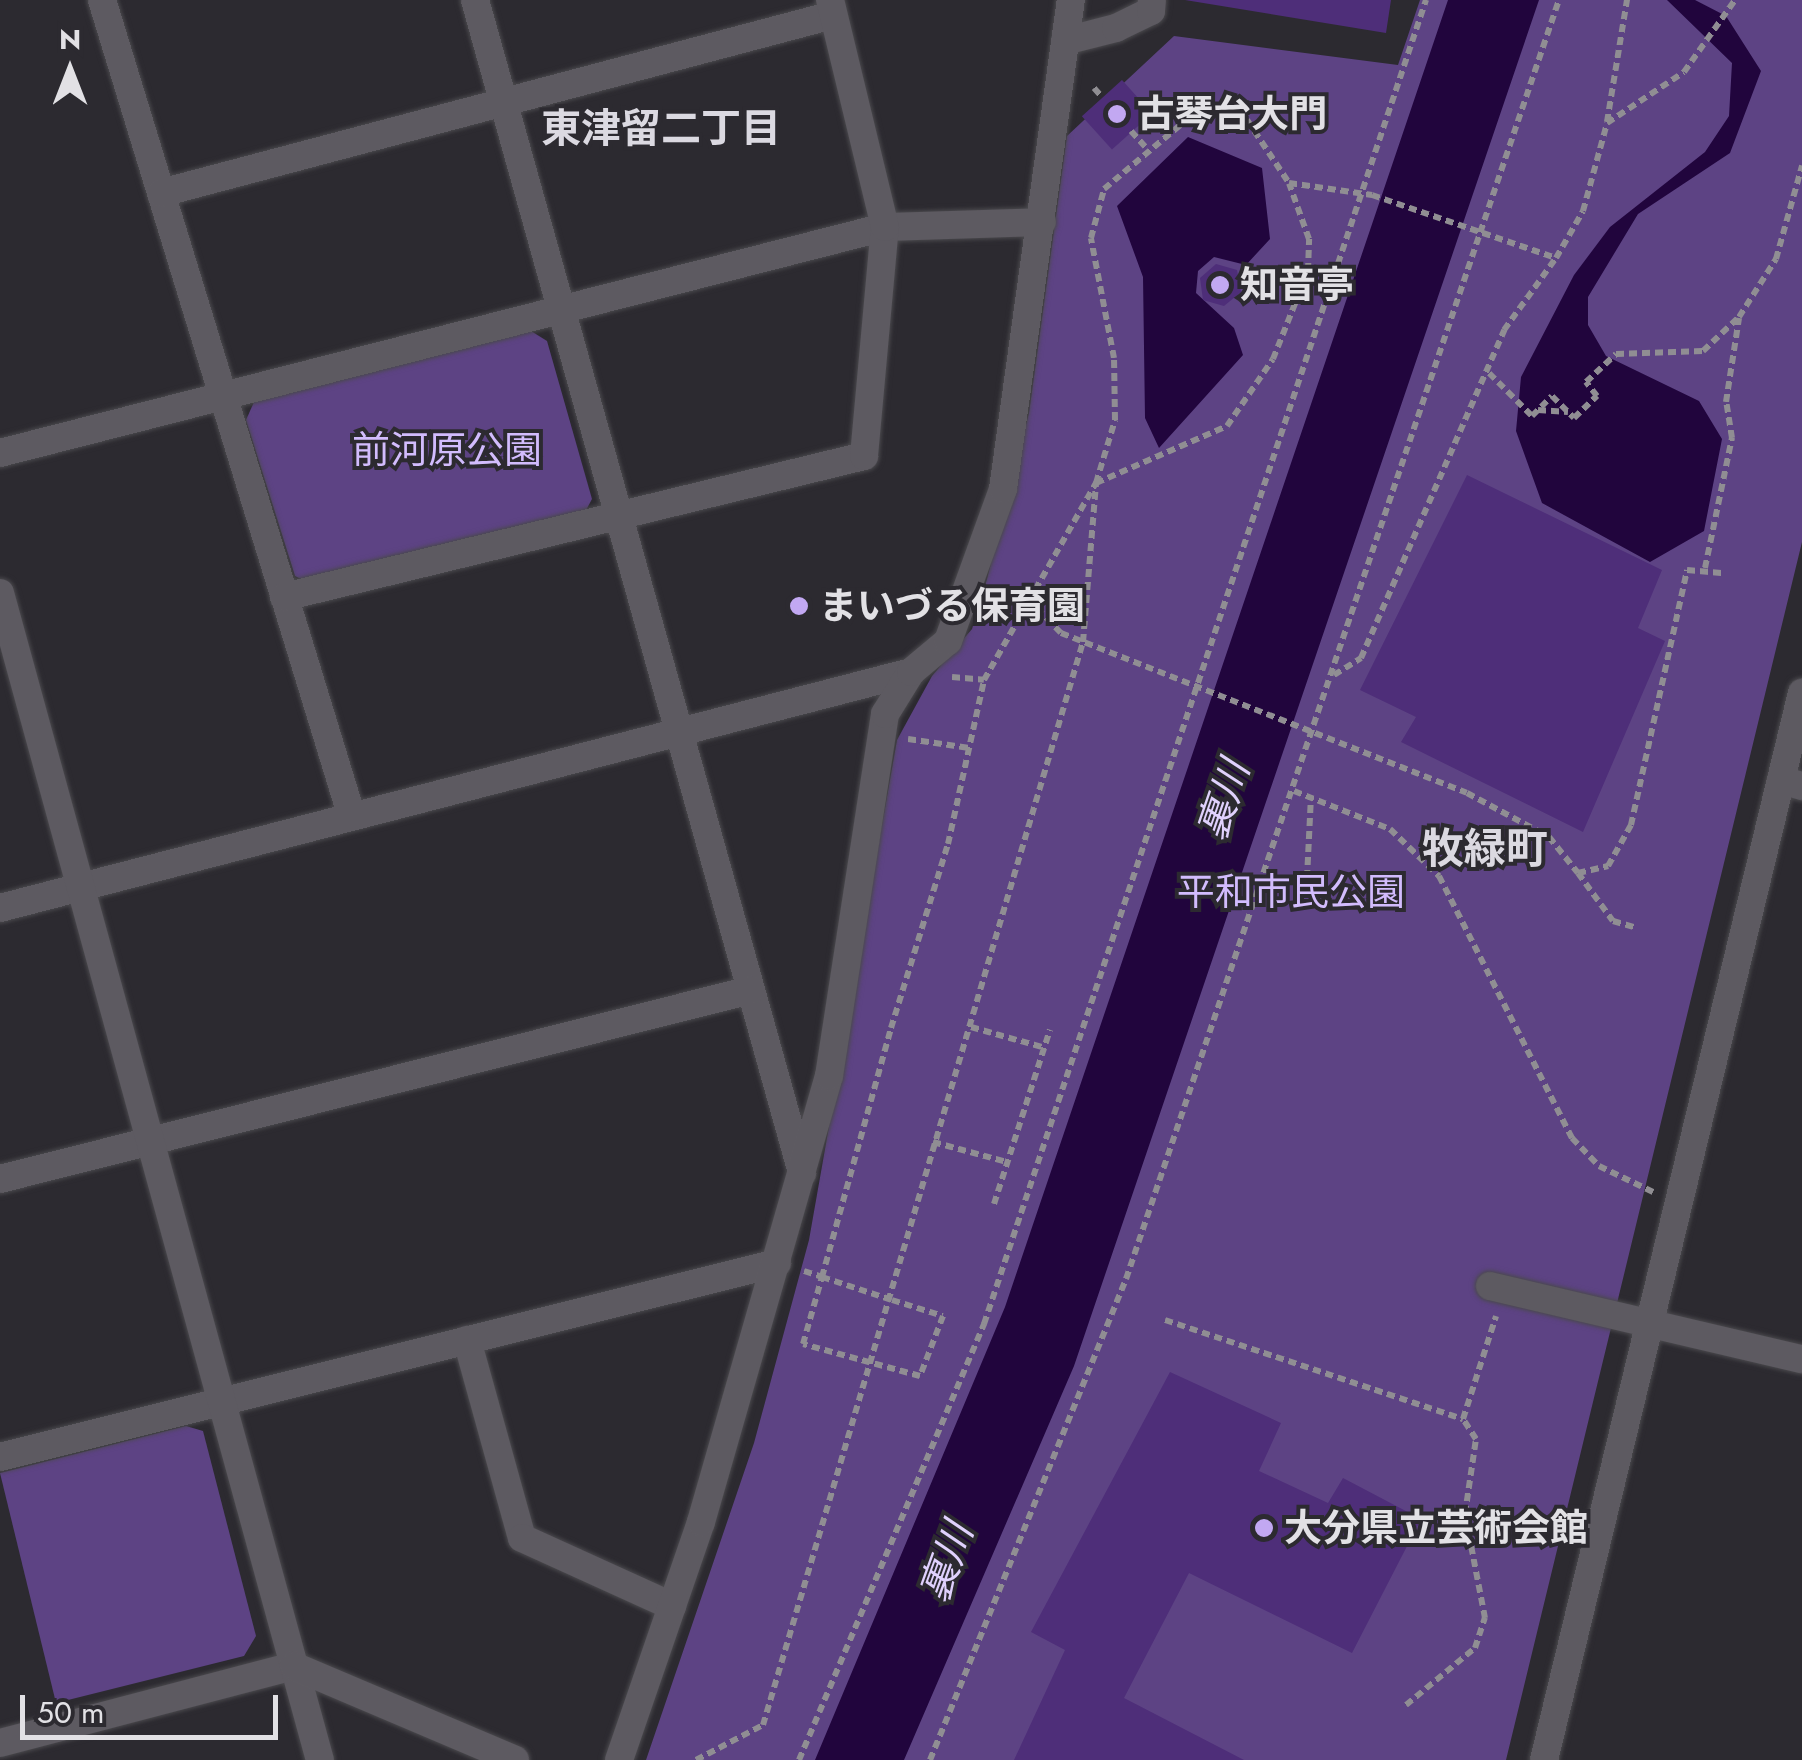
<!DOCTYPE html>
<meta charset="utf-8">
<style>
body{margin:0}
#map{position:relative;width:1802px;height:1760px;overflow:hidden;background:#2c2a30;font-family:Jost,"Noto Sans JP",sans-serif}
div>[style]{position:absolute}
.green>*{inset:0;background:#5d4384}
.water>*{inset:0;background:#21053d}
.building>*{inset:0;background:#4e2e79;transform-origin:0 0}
.path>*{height:6px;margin-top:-3px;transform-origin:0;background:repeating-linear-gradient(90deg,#908e93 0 8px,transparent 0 13px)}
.roads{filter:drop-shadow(0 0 2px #4a494d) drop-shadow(0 0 2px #4a494d)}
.minor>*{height:28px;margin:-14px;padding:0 14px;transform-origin:14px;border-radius:14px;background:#5d5a61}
.tertiary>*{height:28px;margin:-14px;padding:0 14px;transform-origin:14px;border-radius:14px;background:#5d5a61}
.dots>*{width:28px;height:28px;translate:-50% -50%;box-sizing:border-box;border:5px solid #2c2a30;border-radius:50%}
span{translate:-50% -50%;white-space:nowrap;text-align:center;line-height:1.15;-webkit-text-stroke:8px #2c2a30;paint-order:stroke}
.poi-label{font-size:38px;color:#e2e1e5;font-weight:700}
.left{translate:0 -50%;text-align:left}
.park-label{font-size:38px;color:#d2bcfd}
.neighbourhood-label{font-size:40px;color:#dbd9e1;font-weight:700}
.water-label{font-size:40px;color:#e0d1fd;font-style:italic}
.quarter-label{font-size:42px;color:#dbd9e1;font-weight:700}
.north{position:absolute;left:20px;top:20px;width:100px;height:100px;-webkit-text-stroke:8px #2c2a30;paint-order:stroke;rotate:0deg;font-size:28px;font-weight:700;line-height:40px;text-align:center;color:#e2e1e5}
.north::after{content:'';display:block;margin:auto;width:35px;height:45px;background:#e2e1e5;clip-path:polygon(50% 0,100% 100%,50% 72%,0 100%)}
.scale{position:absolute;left:20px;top:1695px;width:258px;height:45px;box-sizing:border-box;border:5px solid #e2e1e5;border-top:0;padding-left:12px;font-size:30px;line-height:35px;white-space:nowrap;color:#e2e1e5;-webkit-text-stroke:8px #2c2a30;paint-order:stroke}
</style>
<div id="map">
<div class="green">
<div style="clip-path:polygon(1420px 0,1802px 0,1802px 542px,1506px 1760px,646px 1760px,754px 1443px,809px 1240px,897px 740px,932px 676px,972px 629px,987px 579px,1029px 413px,1067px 136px,1174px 36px,1398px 65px)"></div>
<div style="clip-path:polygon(531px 331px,547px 341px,592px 499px,584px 514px,309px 583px,295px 576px,246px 420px,254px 402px)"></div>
<div style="clip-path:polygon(186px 1426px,203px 1431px,256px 1636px,244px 1656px,56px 1703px,0 1473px)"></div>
</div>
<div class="water">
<div style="clip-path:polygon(1448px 0,1539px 0,1074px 1366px,904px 1760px,815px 1760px,1005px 1307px)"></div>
<div style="clip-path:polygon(1667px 0,1695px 0,1726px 16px,1761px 71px,1730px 153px,1638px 214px,1588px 297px,1588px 325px,1606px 356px,1699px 401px,1722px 439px,1704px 531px,1650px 562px,1542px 503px,1516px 431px,1521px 377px,1574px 275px,1610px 227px,1705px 152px,1729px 116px,1732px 63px)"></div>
<div style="clip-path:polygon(1188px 137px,1262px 168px,1270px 239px,1246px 265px,1214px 257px,1198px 271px,1196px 293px,1234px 328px,1243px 355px,1159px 448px,1145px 418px,1143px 277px,1117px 206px)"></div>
</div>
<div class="building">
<div style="clip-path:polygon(1185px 0,1391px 0,1386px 33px)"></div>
<div style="left:1122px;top:80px;width:45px;height:54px;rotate:48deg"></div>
<div style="clip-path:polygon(1216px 264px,1237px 270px,1241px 292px,1224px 306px,1203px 300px,1200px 278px)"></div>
<div style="clip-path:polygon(1467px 475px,1662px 570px,1638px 628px,1665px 641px,1583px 832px,1401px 742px,1416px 717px,1360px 690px)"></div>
<div style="clip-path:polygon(1170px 1372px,1281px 1423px,1259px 1471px,1328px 1503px,1343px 1478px,1421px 1519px,1352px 1653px,1189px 1573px,1124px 1698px,1244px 1760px,1014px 1760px,1065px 1650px,1031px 1632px)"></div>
</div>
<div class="path">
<div style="left:1094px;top:88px;width:12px;rotate:48deg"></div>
<div style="left:1607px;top:122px;width:124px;rotate:-80.7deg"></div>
<div style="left:1131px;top:131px;width:24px;rotate:48deg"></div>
<div style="left:1489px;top:373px;width:61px;rotate:45deg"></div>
<div style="left:1532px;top:416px;width:28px;rotate:-45deg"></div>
<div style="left:1552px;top:396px;width:31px;rotate:45deg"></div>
<div style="left:1574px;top:418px;width:32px;rotate:-44deg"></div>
<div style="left:1597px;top:396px;width:18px;rotate:-128deg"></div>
<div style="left:1586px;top:382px;width:41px;rotate:-43deg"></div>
<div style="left:1616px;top:354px;width:87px;rotate:-2deg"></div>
<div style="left:1703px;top:351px;width:50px;rotate:-43.4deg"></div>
<div style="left:1739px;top:317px;width:69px;rotate:-57.5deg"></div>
<div style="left:1776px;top:259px;width:97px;rotate:-74.4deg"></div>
<div style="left:1538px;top:410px;width:30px;rotate:4deg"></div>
<div style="left:1705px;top:568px;width:133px;rotate:-78.3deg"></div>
<div style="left:1732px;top:438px;width:36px;rotate:-99deg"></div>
<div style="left:1726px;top:402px;width:85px;rotate:-81.2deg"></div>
<div style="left:1028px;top:599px;width:47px;rotate:45.9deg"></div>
<div style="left:1061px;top:633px;width:436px;rotate:21.5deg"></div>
<div style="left:1467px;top:793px;width:93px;rotate:28.2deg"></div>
<div style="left:1549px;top:837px;width:46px;rotate:51.1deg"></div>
<div style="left:1578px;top:873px;width:31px;rotate:-13deg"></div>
<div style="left:1608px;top:866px;width:47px;rotate:-60.7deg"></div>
<div style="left:1631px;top:825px;width:261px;rotate:-77.6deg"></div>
<div style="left:1687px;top:570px;width:37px;rotate:5deg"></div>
<div style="left:1334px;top:675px;width:32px;rotate:-32deg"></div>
<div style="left:1361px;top:658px;width:358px;rotate:-66.4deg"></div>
<div style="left:1504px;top:330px;width:89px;rotate:-54.2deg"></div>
<div style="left:952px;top:677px;width:32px;rotate:5deg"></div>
<div style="left:908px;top:739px;width:62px;rotate:8.4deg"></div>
<div style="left:1294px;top:791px;width:103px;rotate:21.6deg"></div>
<div style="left:1390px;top:829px;width:68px;rotate:43.8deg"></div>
<div style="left:1439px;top:876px;width:294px;rotate:63.1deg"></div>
<div style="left:1572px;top:1138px;width:39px;rotate:46deg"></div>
<div style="left:1599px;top:1166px;width:60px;rotate:25.7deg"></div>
<div style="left:1578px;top:873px;width:59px;rotate:53.9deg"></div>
<div style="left:1613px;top:921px;width:22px;rotate:16deg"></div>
<div style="left:1307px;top:878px;width:81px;rotate:-87.2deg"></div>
<div style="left:971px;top:1027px;width:77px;rotate:15.8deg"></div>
<div style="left:933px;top:1142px;width:77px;rotate:15.1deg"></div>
<div style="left:994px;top:1204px;width:183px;rotate:-72.2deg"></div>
<div style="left:804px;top:1271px;width:19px;rotate:18deg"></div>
<div style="left:822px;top:1277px;width:74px;rotate:18.2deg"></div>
<div style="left:892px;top:1300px;width:53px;rotate:17.4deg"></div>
<div style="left:943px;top:1316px;width:64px;rotate:111deg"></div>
<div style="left:920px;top:1376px;width:121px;rotate:-164.7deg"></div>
<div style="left:803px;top:1344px;width:70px;rotate:-74.2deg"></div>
<div style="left:822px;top:1277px;width:258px;rotate:-74.5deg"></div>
<div style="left:891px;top:1028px;width:193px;rotate:-72.8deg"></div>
<div style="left:948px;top:844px;width:168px;rotate:-77.6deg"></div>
<div style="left:984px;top:680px;width:227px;rotate:-60.4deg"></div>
<div style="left:1096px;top:483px;width:66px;rotate:-73.2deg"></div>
<div style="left:1115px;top:420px;width:62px;rotate:-90.9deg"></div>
<div style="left:1114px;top:358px;width:122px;rotate:-100.9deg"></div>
<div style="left:1091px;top:238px;width:51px;rotate:-75.1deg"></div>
<div style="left:1104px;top:189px;width:106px;rotate:-40deg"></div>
<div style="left:1185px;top:121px;width:37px;rotate:-19deg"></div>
<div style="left:1220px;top:109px;width:29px;rotate:22deg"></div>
<div style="left:1247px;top:120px;width:76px;rotate:56.3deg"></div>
<div style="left:1289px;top:183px;width:84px;rotate:8.2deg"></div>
<div style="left:1372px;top:195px;width:194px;rotate:18.9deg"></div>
<div style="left:1556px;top:258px;width:54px;rotate:-60.1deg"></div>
<div style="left:1583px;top:211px;width:91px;rotate:-74.7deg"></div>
<div style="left:1607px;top:123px;width:92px;rotate:-33.5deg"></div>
<div style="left:1684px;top:72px;width:88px;rotate:-54.7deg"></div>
<div style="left:1165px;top:1320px;width:314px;rotate:18.4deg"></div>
<div style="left:1406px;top:1705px;width:89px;rotate:-39.6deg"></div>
<div style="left:1475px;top:1648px;width:32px;rotate:-72deg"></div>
<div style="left:1485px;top:1618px;width:106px;rotate:-100.9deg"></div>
<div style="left:1465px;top:1514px;width:76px;rotate:-81.7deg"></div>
<div style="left:1476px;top:1439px;width:24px;rotate:-123deg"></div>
<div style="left:1463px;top:1419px;width:108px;rotate:-72.2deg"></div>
<div style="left:696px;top:1760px;width:76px;rotate:-27.6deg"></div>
<div style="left:763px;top:1725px;width:1129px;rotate:-73.54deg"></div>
<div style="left:1083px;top:642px;width:160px;rotate:-85.3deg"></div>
<div style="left:1096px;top:483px;width:143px;rotate:-23.5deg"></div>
<div style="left:1227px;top:426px;width:81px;rotate:-55.5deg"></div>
<div style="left:1273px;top:359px;width:95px;rotate:-68.3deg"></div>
<div style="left:1308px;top:271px;width:32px;rotate:-88deg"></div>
<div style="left:1309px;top:239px;width:59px;rotate:-109.7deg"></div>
<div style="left:799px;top:1760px;width:474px;rotate:-67deg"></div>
<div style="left:984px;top:1324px;width:1396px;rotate:-71.54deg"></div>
<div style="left:930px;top:1760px;width:519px;rotate:-67.83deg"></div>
<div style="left:1126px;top:1279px;width:1350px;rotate:-71.3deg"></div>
</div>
<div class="roads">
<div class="minor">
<div style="left:102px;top:0;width:854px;rotate:72.99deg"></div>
<div style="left:475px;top:0;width:1218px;rotate:74.42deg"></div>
<div style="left:1065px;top:41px;width:53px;rotate:-14.3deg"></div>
<div style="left:1116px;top:28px;width:39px;rotate:-26deg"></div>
<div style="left:1151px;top:11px;width:11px;rotate:-85deg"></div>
<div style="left:161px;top:193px;width:695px;rotate:-14.84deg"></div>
<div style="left:0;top:453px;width:913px;rotate:-14.33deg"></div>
<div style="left:885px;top:227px;width:157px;rotate:-1.8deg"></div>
<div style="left:284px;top:597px;width:597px;rotate:-13.66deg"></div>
<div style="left:864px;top:456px;width:230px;rotate:-84.8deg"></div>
<div style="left:885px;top:227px;width:234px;rotate:-103.6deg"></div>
<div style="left:1781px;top:780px;width:22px;rotate:16deg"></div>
<div style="left:0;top:908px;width:941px;rotate:-14.52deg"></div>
<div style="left:0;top:1179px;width:774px;rotate:-14.13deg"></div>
<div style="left:1490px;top:1286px;width:320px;rotate:13.2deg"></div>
<div style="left:467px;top:1340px;width:205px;rotate:74.5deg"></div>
<div style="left:522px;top:1538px;width:165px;rotate:24.4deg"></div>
<div style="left:0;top:1457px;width:801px;rotate:-14.02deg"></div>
<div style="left:0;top:1743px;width:304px;rotate:-14.7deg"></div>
<div style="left:619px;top:1760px;width:252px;rotate:-71deg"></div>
<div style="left:701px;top:1522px;width:464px;rotate:-74deg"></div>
<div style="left:829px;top:1076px;width:366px;rotate:-81.2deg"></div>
<div style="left:885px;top:714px;width:49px;rotate:-58.2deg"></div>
<div style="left:911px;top:672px;width:48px;rotate:-40deg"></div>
<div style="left:948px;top:641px;width:162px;rotate:-70.1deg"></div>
<div style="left:1003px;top:489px;width:494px;rotate:-82.1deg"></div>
</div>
<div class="tertiary">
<div style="left:0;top:593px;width:1210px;rotate:74.67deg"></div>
<div style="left:294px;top:1666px;width:240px;rotate:23deg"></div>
<div style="left:1544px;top:1760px;width:1098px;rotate:-76.41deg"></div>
</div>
</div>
<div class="dots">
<div style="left:1117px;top:114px;background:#c2a8f2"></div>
<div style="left:1220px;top:285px;background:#c2a8f2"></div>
<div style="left:799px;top:606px;background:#c2a8f2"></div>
<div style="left:1264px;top:1528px;background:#c2a8f2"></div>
</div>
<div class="poi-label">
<span class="left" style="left:1137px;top:114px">古琴台大門</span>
<span class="left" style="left:1240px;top:285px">知音亭</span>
<span class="left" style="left:819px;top:606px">まいづる保育園</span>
<span class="left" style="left:1284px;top:1528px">大分県立芸術会館</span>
</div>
<div class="park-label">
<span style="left:447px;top:450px">前河原公園</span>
<span style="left:1291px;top:892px">平和市民公園</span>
</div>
<div class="neighbourhood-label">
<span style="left:661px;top:128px">東津留二丁目</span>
</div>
<div class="water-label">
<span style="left:1223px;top:800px;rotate:-71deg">裏川</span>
<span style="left:946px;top:1562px;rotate:-70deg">裏川</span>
</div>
<div class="quarter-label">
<span style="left:1485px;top:849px">牧緑町</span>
</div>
<div class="north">N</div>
<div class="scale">50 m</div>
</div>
